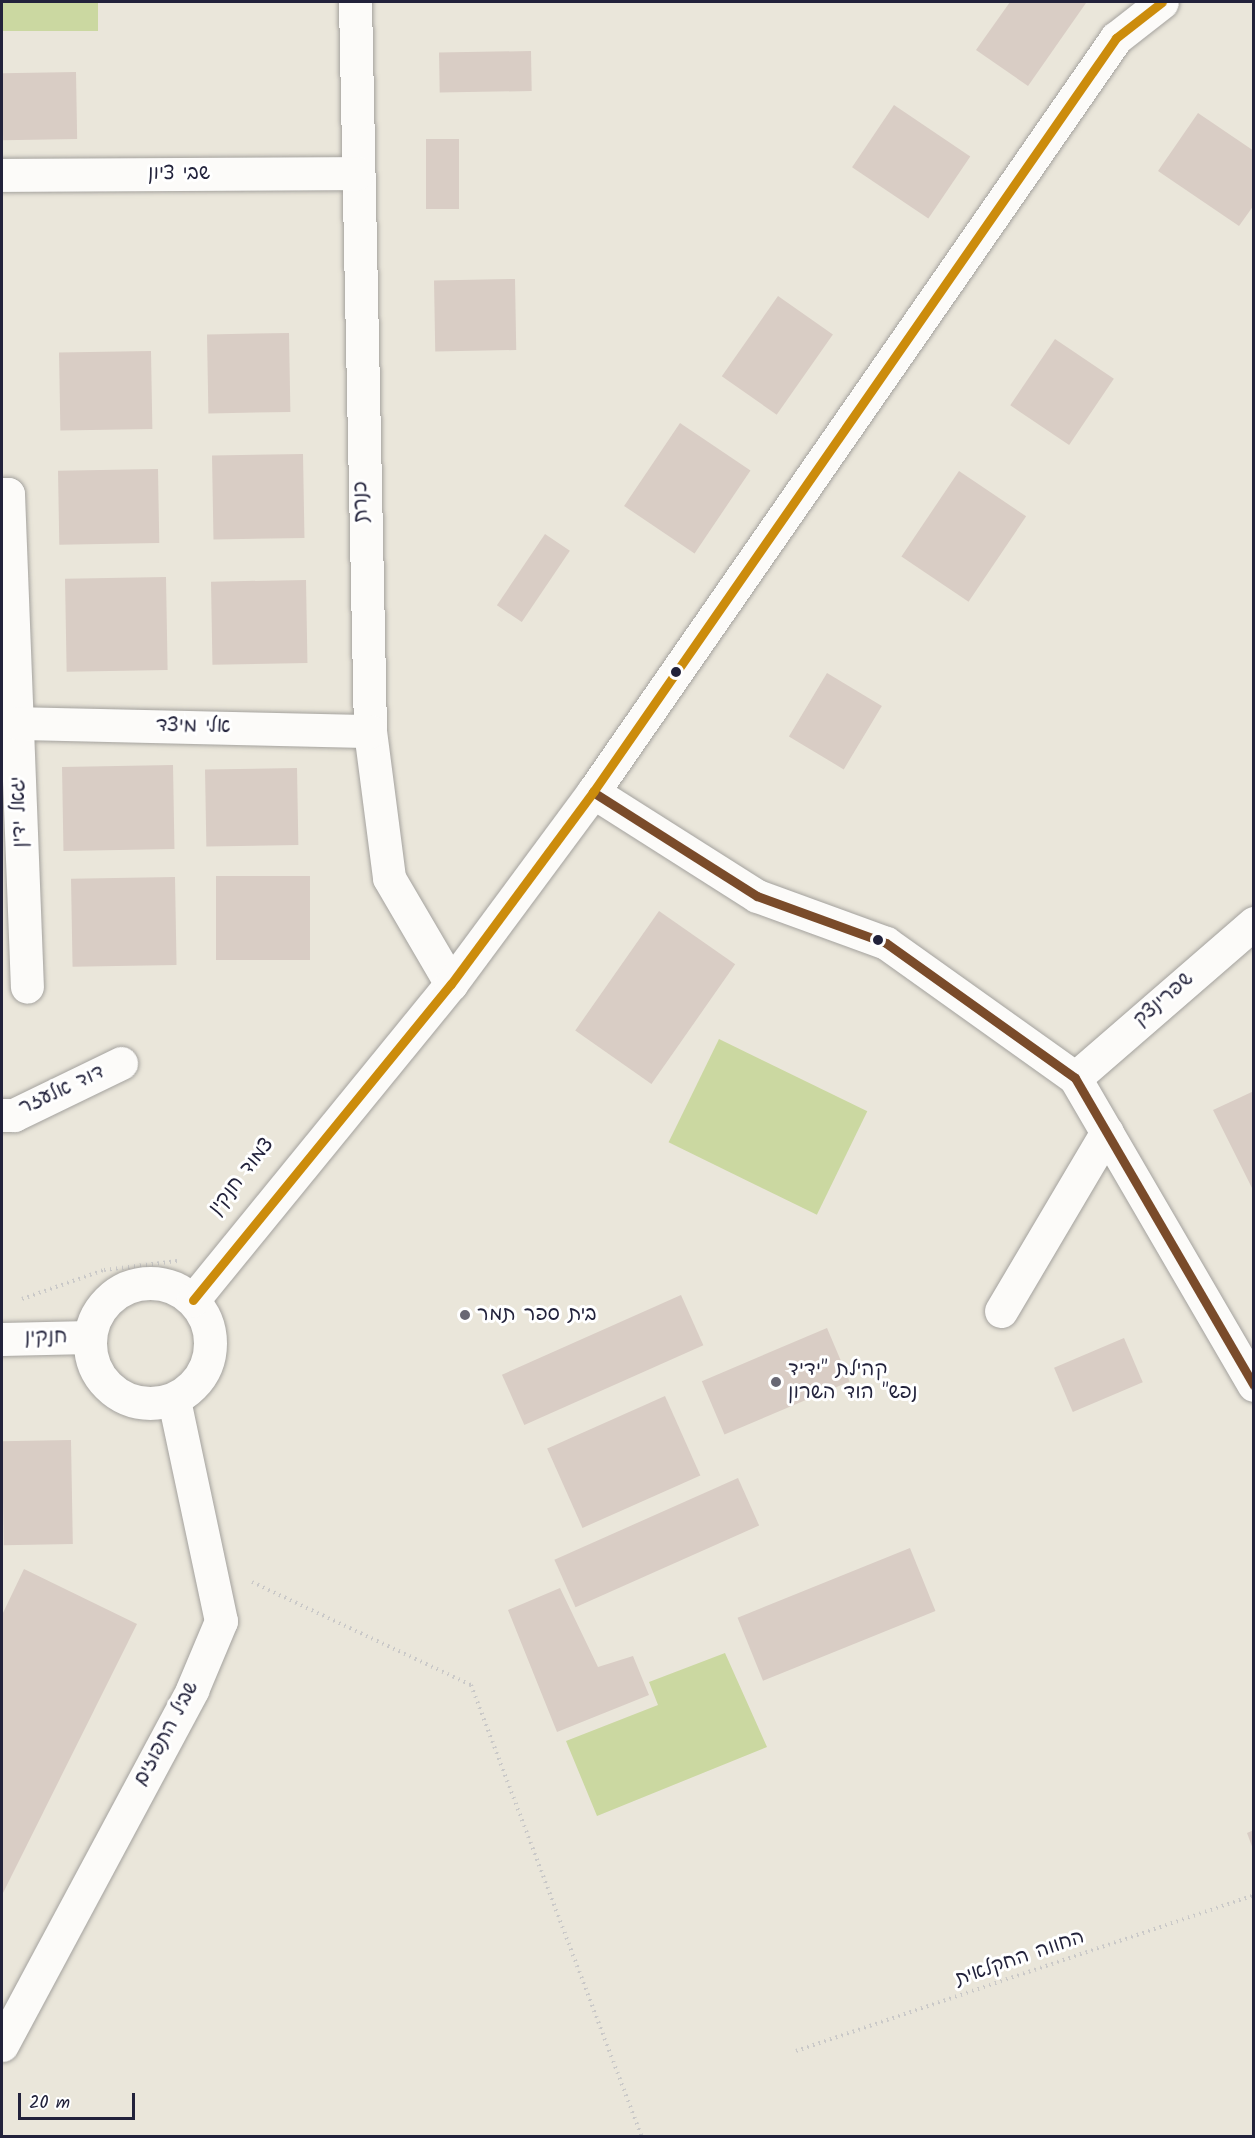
<!DOCTYPE html>
<meta charset="utf-8">
<style>
body{margin:0}
#map{position:relative;width:1255px;height:2138px;overflow:hidden;background:#eae6da;font-family:Kalam,"Playpen Sans Hebrew",sans-serif}
div>[style]{position:absolute}
.green>*{inset:0;background:#cbd8a1;transform-origin:0 0}
.building>*{inset:0;background:#d9cdc5;transform-origin:0 0}
.path>*{height:4px;margin-top:-2px;transform-origin:0;background:repeating-linear-gradient(90deg,#cac9c8 0 1.5px,transparent 0 6px)}
.roads{filter:drop-shadow(0 0 2px #a4a29e) drop-shadow(0 0 2px #a4a29e)}
.minor>*{height:33px;margin:-16.5px;padding:0 16.5px;transform-origin:16.5px;border-radius:16.5px;background:#fcfbf9}
.minor>.ring{margin:-16.5px;padding:0;box-sizing:content-box;background:none;border:33px solid #fcfbf9;border-radius:50%}
.bus-1>*{height:9px;margin:-4.5px;padding:0 4.5px;transform-origin:4.5px;border-radius:4.5px;background:#7a4b2a}
.bus-2>*{height:9px;margin:-4.5px;padding:0 4.5px;transform-origin:4.5px;border-radius:4.5px;background:#cc8c0c}
.dots>*{width:16px;height:16px;translate:-50% -50%;box-sizing:border-box;border:3px solid #fff;border-radius:50%}
span{translate:-50% -50%;white-space:nowrap;text-align:center;line-height:1.15;-webkit-text-stroke:6px #fff;paint-order:stroke}
.street-label{font-size:20px;color:#22223b}
.poi-label{font-size:20px;color:#22223b}
.left{translate:0 -50%;text-align:left}
.frame{position:absolute;inset:0;border:3px solid #22223b;pointer-events:none}
.scale{position:absolute;left:18px;top:2093px;width:117px;height:27px;box-sizing:border-box;border:3px solid #22223b;border-top:0;padding-left:8px;font-size:18px;line-height:21px;white-space:nowrap;color:#22223b;-webkit-text-stroke:4px #fff;paint-order:stroke}
</style>
<div id="map">
<div class="green">
<div style="left:2px;top:2px;width:96px;height:29px"></div>
<div style="left:719px;top:1039px;width:165px;height:115px;rotate:26deg"></div>
<div style="clip-path:polygon(725px 1653px,767px 1747px,597px 1816px,566px 1741px,658px 1705px,649px 1682px)"></div>
</div>
<div class="building">
<div style="clip-path:polygon(1010px 2px,1086px 3px,1028px 86px,976px 50px)"></div>
<div style="left:531px;top:51px;width:40px;height:92px;rotate:89deg"></div>
<div style="left:76px;top:72px;width:67px;height:74px;rotate:89deg"></div>
<div style="left:894px;top:105px;width:92px;height:75px;rotate:34deg"></div>
<div style="clip-path:polygon(1198px 113px,1254px 151px,1254px 205px,1239px 226px,1158px 171px)"></div>
<div style="left:426px;top:139px;width:33px;height:70px"></div>
<div style="left:515px;top:279px;width:71px;height:81px;rotate:89deg"></div>
<div style="left:778px;top:296px;width:67px;height:98px;rotate:35deg"></div>
<div style="left:289px;top:333px;width:79px;height:82px;rotate:89deg"></div>
<div style="left:1055px;top:339px;width:71px;height:80px;rotate:34deg"></div>
<div style="left:151px;top:351px;width:78px;height:92px;rotate:89deg"></div>
<div style="left:680px;top:423px;width:85px;height:100px;rotate:34deg"></div>
<div style="left:303px;top:454px;width:84px;height:91px;rotate:89deg"></div>
<div style="left:158px;top:469px;width:74px;height:100px;rotate:89deg"></div>
<div style="left:959px;top:471px;width:81px;height:103px;rotate:34deg"></div>
<div style="left:545px;top:534px;width:30px;height:86px;rotate:34deg"></div>
<div style="left:166px;top:577px;width:93px;height:101px;rotate:89deg"></div>
<div style="left:306px;top:580px;width:83px;height:95px;rotate:89deg"></div>
<div style="left:827px;top:673px;width:64px;height:74px;rotate:31deg"></div>
<div style="left:173px;top:765px;width:84px;height:111px;rotate:89deg"></div>
<div style="left:297px;top:768px;width:77px;height:92px;rotate:89deg"></div>
<div style="left:310px;top:876px;width:84px;height:94px;rotate:90deg"></div>
<div style="left:175px;top:877px;width:88px;height:104px;rotate:89deg"></div>
<div style="left:659px;top:911px;width:93px;height:146px;rotate:35deg"></div>
<div style="clip-path:polygon(1254px 1091px,1254px 1192px,1213px 1110px)"></div>
<div style="left:681px;top:1295px;width:55px;height:196px;rotate:66deg"></div>
<div style="left:827px;top:1328px;width:58px;height:136px;rotate:67deg"></div>
<div style="left:1124px;top:1338px;width:48px;height:76px;rotate:67deg"></div>
<div style="left:665px;top:1396px;width:87px;height:129px;rotate:66deg"></div>
<div style="left:71px;top:1440px;width:104px;height:69px;rotate:89deg"></div>
<div style="left:738px;top:1478px;width:52px;height:201px;rotate:66deg"></div>
<div style="left:910px;top:1548px;width:68px;height:186px;rotate:68deg"></div>
<div style="clip-path:polygon(24px 1569px,137px 1624px,2px 1895px,2px 1615px)"></div>
<div style="clip-path:polygon(560px 1588px,598px 1667px,633px 1656px,649px 1695px,557px 1732px,508px 1610px)"></div>
<div style="clip-path:polygon(1254px 1830px,1254px 1849px,1253px 1849px,1247px 1833px)"></div>
</div>
<div class="path">
<div style="left:22px;top:1299px;width:87px;rotate:-19.5deg"></div>
<div style="left:104px;top:1270px;width:74px;rotate:-7deg"></div>
<div style="left:252px;top:1582px;width:242px;rotate:25.2deg"></div>
<div style="left:471px;top:1685px;width:482px;rotate:69.3deg"></div>
<div style="left:796px;top:2051px;width:484px;rotate:-18.8deg"></div>
</div>
<div class="roads">
<div class="minor">
<div style="left:355px;top:2px;width:729px;rotate:88.82deg"></div>
<div style="left:370px;top:731px;width:148px;rotate:82.6deg"></div>
<div style="left:389px;top:878px;width:123px;rotate:59.7deg"></div>
<div style="left:2px;top:175px;width:355px;rotate:-0.3deg"></div>
<div style="left:2px;top:494px;width:6px"></div>
<div style="left:8px;top:494px;width:493px;rotate:87.8deg"></div>
<div style="left:17px;top:723px;width:353px;rotate:1.3deg"></div>
<div style="left:593px;top:792px;width:194px;rotate:32.4deg"></div>
<div style="left:757px;top:896px;width:137px;rotate:20deg"></div>
<div style="left:886px;top:943px;width:232px;rotate:35.5deg"></div>
<div style="left:1075px;top:1078px;width:355px;rotate:59.8deg"></div>
<div style="left:1075px;top:1078px;width:237px;rotate:-40.9deg"></div>
<div style="left:2px;top:1115px;width:12px"></div>
<div style="left:14px;top:1115px;width:119px;rotate:-25.9deg"></div>
<div class="ring" style="left:90px;top:1283px;width:87px;height:87px"></div>
<div style="left:193px;top:1300px;width:408px;rotate:-50.8deg"></div>
<div style="left:451px;top:984px;width:239px;rotate:-53.5deg"></div>
<div style="left:593px;top:792px;width:918px;rotate:-55.25deg"></div>
<div style="left:1116px;top:38px;width:58px;rotate:-38deg"></div>
<div style="left:1001px;top:1311px;width:208px;rotate:-59.4deg"></div>
<div style="left:2px;top:1339px;width:88px;rotate:-1.3deg"></div>
<div style="left:2px;top:2045px;width:403px;rotate:-61.8deg"></div>
<div style="left:192px;top:1690px;width:75px;rotate:-67.2deg"></div>
<div style="left:221px;top:1621px;width:227px;rotate:-102deg"></div>
</div>
</div>
<div class="bus-1">
<div style="left:593px;top:792px;width:194px;rotate:32.4deg"></div>
<div style="left:757px;top:896px;width:137px;rotate:20deg"></div>
<div style="left:886px;top:943px;width:232px;rotate:35.5deg"></div>
<div style="left:1075px;top:1078px;width:355px;rotate:59.8deg"></div>
</div>
<div class="bus-2">
<div style="left:193px;top:1300px;width:408px;rotate:-50.8deg"></div>
<div style="left:451px;top:984px;width:239px;rotate:-53.5deg"></div>
<div style="left:593px;top:792px;width:918px;rotate:-55.25deg"></div>
<div style="left:1116px;top:38px;width:58px;rotate:-38deg"></div>
</div>
<div class="dots">
<div style="left:676px;top:672px;background:#22223b"></div>
<div style="left:878px;top:940px;background:#22223b"></div>
<div style="left:465px;top:1315px;background:#686773"></div>
<div style="left:776px;top:1382px;background:#686773"></div>
</div>
<div class="street-label">
<span style="left:179px;top:174px">שבי ציון</span>
<span style="left:362px;top:502px;rotate:-91deg">כנרת</span>
<span style="left:193px;top:727px;rotate:1deg">אלי מיצד</span>
<span style="left:20px;top:812px;rotate:-92deg">יגאל ידין</span>
<span style="left:1164px;top:1000px;rotate:-41deg">שפרינצק</span>
<span style="left:62px;top:1091px;rotate:-25deg">דוד אלעזר</span>
<span style="left:242px;top:1177px;rotate:-52deg">צמוד חנקין</span>
<span style="left:46px;top:1338px;rotate:-1deg">חנקין</span>
<span style="left:167px;top:1734px;rotate:-62deg">שביל התפוזים</span>
<span style="left:1020px;top:1959px;rotate:-19deg">החווה החקלאית</span>
</div>
<div class="poi-label">
<span class="left" style="left:477px;top:1315px">בית ספר תמר</span>
<span class="left" style="left:788px;top:1382px">קהילת "ידיד<br>נפש" הוד השרון</span>
</div>
<div class="frame"></div>
<div class="scale">20 m</div>
</div>
